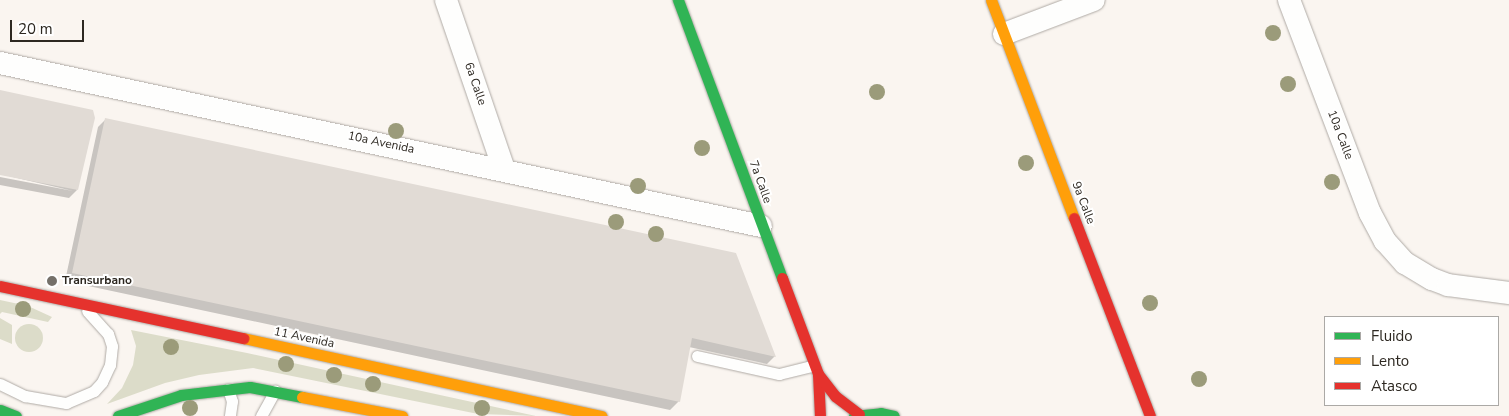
<!DOCTYPE html>
<style>
body{margin:0}
#map{position:relative;width:1509px;height:416px;overflow:hidden;background:#faf5f0;font-family:"Nunito Sans",sans-serif}
div>[style]{position:absolute}
.green>*{inset:0;background:#dcdcc9}
.round{border-radius:50%}
.shadow>*{inset:0;background:#0003}
.building>*{inset:0;background:#e1dbd5}
.roads{filter:drop-shadow(0 0 1px #afaaa5) drop-shadow(0 0 1px #afaaa5)}
.lane>*{height:11px;margin:-5.5px;padding:0 5.5px;transform-origin:5.5px;border-radius:5.5px;background:#fefefd}
.street>*{height:22px;margin:-11px;padding:0 11px;transform-origin:11px;border-radius:11px;background:#fefefd}
.fast>*{height:11px;margin:-5.5px;padding:0 5.5px;transform-origin:5.5px;border-radius:5.5px;background:#30b455}
.slow>*{height:11px;margin:-5.5px;padding:0 5.5px;transform-origin:5.5px;border-radius:5.5px;background:#ff9f0a}
.jam>*{height:11px;margin:-5.5px;padding:0 5.5px;transform-origin:5.5px;border-radius:5.5px;background:#e5322d}
.trees>*{width:16px;height:16px;margin:-8px;border-radius:50%;background:#9b9b7a}
.dots>*{width:14px;height:14px;translate:-50% -50%;box-sizing:border-box;border:2px solid #fff;border-radius:50%}
span{translate:-50% -50%;white-space:nowrap;text-align:center;line-height:1.15;-webkit-text-stroke:4px #fff;paint-order:stroke}
.street-label{font-size:12px;color:#2d2821}
.poi-label{font-size:12px;color:#2d2821;font-weight:700}
.left{translate:0 -50%;text-align:left}
.legend{position:absolute;left:1324px;top:316px;width:175px;height:90px;box-sizing:border-box;background:#fff;border:1px solid #aba9a6;margin:0;padding:6px 9px;list-style:none;font-size:15px;color:#2d2821}
.legend li{display:flex;align-items:center;gap:10px;height:25px}
.legend b{width:25px;border:1px solid #aba9a6}
.scale{position:absolute;left:10px;top:20px;width:74px;height:22px;box-sizing:border-box;border:2px solid #2d2821;border-top:0;padding-left:6px;font-size:15px;line-height:18px;white-space:nowrap;color:#2d2821;-webkit-text-stroke:4px #fff;paint-order:stroke}
</style>
<div id="map">
<div class="green">
<div style="clip-path:polygon(0 300px,28px 306px,52px 317px,48px 322px,2px 312px,0 314px)"></div>
<div style="clip-path:polygon(0 318px,12px 325px,12px 344px,0 339px)"></div>
<div class="round" style="left:15px;top:324px;width:28px;height:28px"></div>
<div style="clip-path:polygon(131px 330px,247px 353px,536px 416px,478px 414px,253px 368px,199px 375px,165px 383px,107px 404px,122px 388px,133px 365px,136px 346px)"></div>
</div>
<div class="shadow">
<div style="clip-path:polygon(0 91px,77px 190px,69px 198px,0 185px,0 177px,73px 191px,0 174px)"></div>
<div style="clip-path:polygon(106px 119px,775px 356px,767px 364px,689px 347px,679px 401px,670px 410px,65px 281px,98px 127px)"></div>
</div>
<div class="building">
<div style="clip-path:polygon(0 90px,93px 110px,95px 118px,78px 190px,0 175px)"></div>
<div style="clip-path:polygon(105px 118px,736px 253px,776px 357px,692px 338px,680px 402px,72px 273px)"></div>
</div>
<div class="roads">
<div class="lane">
<div style="left:697px;top:356px;width:84px;rotate:12.4deg"></div>
<div style="left:779px;top:374px;width:36px;rotate:-14deg"></div>
<div style="left:0;top:384px;width:28px;rotate:26deg"></div>
<div style="left:25px;top:396px;width:42px;rotate:9.7deg"></div>
<div style="left:66px;top:403px;width:30px;rotate:-23deg"></div>
<div style="left:94px;top:391px;width:12px;rotate:-48deg"></div>
<div style="left:102px;top:382px;width:19px;rotate:-65deg"></div>
<div style="left:110px;top:365px;width:19px;rotate:-84deg"></div>
<div style="left:112px;top:346px;width:13px;rotate:-108deg"></div>
<div style="left:108px;top:334px;width:31px;rotate:-132deg"></div>
<div style="left:228px;top:389px;width:13px;rotate:72deg"></div>
<div style="left:232px;top:401px;width:15px;rotate:98deg"></div>
<div style="left:261px;top:416px;width:29px;rotate:-61deg"></div>
</div>
<div class="street">
<div style="left:446px;top:0;width:179px;rotate:71.1deg"></div>
<div style="left:1289px;top:0;width:228px;rotate:69.2deg"></div>
<div style="left:1370px;top:213px;width:32px;rotate:62deg"></div>
<div style="left:1385px;top:241px;width:30px;rotate:48deg"></div>
<div style="left:1405px;top:263px;width:31px;rotate:31deg"></div>
<div style="left:1432px;top:279px;width:17px;rotate:21deg"></div>
<div style="left:1448px;top:285px;width:62px;rotate:7.5deg"></div>
<div style="left:1004px;top:34px;width:96px;rotate:-20.7deg"></div>
<div style="left:0;top:63px;width:778px;rotate:12.09deg"></div>
</div>
<div class="fast">
<div style="left:678px;top:0;width:297px;rotate:69.5deg"></div>
<div style="left:0;top:410px;width:17px;rotate:21deg"></div>
<div style="left:118px;top:416px;width:66px;rotate:-18.4deg"></div>
<div style="left:181px;top:395px;width:69px;rotate:-6.6deg"></div>
<div style="left:250px;top:387px;width:53px;rotate:10.9deg"></div>
<div style="left:854px;top:416px;width:27px;rotate:-6deg"></div>
<div style="left:881px;top:413px;width:13px;rotate:13deg"></div>
</div>
<div class="slow">
<div style="left:991px;top:0;width:233px;rotate:69.2deg"></div>
<div style="left:243px;top:338px;width:367px;rotate:12.3deg"></div>
<div style="left:302px;top:397px;width:102px;rotate:10.8deg"></div>
</div>
<div class="jam">
<div style="left:1074px;top:218px;width:212px;rotate:69deg"></div>
<div style="left:782px;top:278px;width:103px;rotate:69.4deg"></div>
<div style="left:818px;top:374px;width:42px;rotate:87.3deg"></div>
<div style="left:0;top:286px;width:249px;rotate:12.1deg"></div>
<div style="left:818px;top:374px;width:28px;rotate:52deg"></div>
<div style="left:835px;top:396px;width:30px;rotate:37deg"></div>
</div>
</div>
<div class="trees">
<div style="left:1273px;top:33px"></div>
<div style="left:1288px;top:84px"></div>
<div style="left:877px;top:92px"></div>
<div style="left:396px;top:131px"></div>
<div style="left:702px;top:148px"></div>
<div style="left:1026px;top:163px"></div>
<div style="left:1332px;top:182px"></div>
<div style="left:638px;top:186px"></div>
<div style="left:616px;top:222px"></div>
<div style="left:656px;top:234px"></div>
<div style="left:1150px;top:303px"></div>
<div style="left:23px;top:309px"></div>
<div style="left:171px;top:347px"></div>
<div style="left:286px;top:364px"></div>
<div style="left:334px;top:375px"></div>
<div style="left:1199px;top:379px"></div>
<div style="left:373px;top:384px"></div>
<div style="left:190px;top:408px"></div>
<div style="left:482px;top:408px"></div>
</div>
<div class="dots">
<div style="left:52px;top:281px;background:#757069"></div>
</div>
<div class="street-label">
<span style="left:475px;top:84px;rotate:71deg">6a Calle</span>
<span style="left:1340px;top:135px;rotate:69deg">10a Calle</span>
<span style="left:381px;top:143px;rotate:12deg">10a Avenida</span>
<span style="left:760px;top:182px;rotate:70deg">7a Calle</span>
<span style="left:1083px;top:203px;rotate:69deg">9a Calle</span>
<span style="left:304px;top:338px;rotate:12deg">11 Avenida</span>
</div>
<div class="poi-label">
<span class="left" style="left:62px;top:281px">Transurbano</span>
</div>
<ul class="legend">
<li><b style="height:6px;background:#30b455"></b>Fluido</li>
<li><b style="height:6px;background:#ff9f0a"></b>Lento</li>
<li><b style="height:6px;background:#e5322d"></b>Atasco</li>
</ul>
<div class="scale">20 m</div>
</div>
